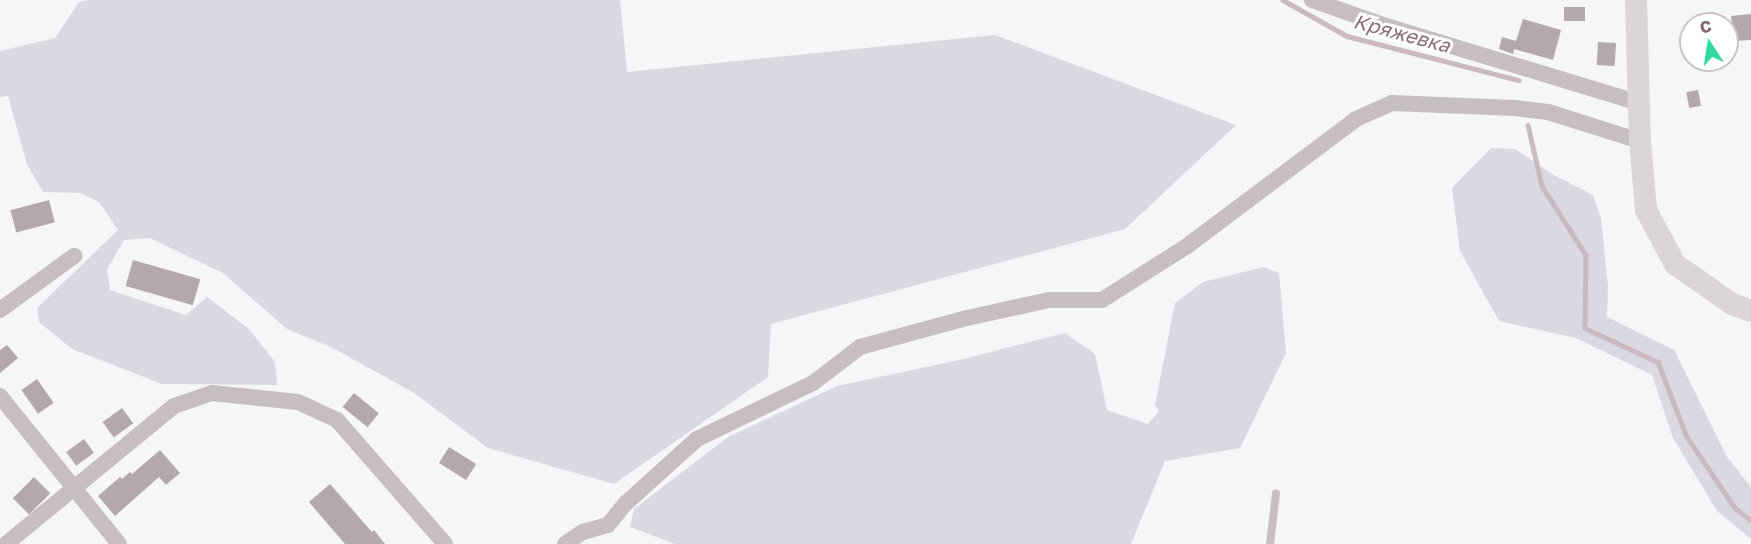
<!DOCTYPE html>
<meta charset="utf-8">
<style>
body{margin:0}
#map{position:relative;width:1751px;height:544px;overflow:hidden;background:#f4f6f7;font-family:"Golos Text",sans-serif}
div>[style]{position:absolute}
.green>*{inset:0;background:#d9d9e1}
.stream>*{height:4.5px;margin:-2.25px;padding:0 2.25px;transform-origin:2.25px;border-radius:2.25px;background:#cababf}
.building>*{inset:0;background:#b5a8aa;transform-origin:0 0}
.lane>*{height:8px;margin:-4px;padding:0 4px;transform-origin:4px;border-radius:4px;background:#c6bebf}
.street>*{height:16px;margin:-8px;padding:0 8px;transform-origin:8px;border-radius:8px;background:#c6bebf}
.secondary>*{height:22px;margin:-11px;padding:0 11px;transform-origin:11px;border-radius:11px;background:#dcd5d5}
span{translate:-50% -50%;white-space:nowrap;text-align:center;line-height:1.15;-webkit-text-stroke:6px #fff;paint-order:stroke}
.water-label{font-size:20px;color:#8d6e78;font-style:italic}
.north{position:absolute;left:1679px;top:12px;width:60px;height:60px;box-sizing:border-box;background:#fff;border:2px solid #cec3c4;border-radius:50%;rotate:348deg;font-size:16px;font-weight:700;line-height:24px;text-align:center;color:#84686b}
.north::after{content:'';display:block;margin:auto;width:21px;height:27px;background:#32da9f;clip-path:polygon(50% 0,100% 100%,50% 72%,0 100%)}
</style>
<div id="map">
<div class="green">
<div style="clip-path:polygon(89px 0,620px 0,627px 72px,995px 35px,1236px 125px,1125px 229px,771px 324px,768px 377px,614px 484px,488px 448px,414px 393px,331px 347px,287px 329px,223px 273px,150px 238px,124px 240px,107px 269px,110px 290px,186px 315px,207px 297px,249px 329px,275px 362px,277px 385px,162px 384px,72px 349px,39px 322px,37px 308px,118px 230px,99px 202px,80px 193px,43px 192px,27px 164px,8px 96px,0 97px,0 51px,55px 38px,79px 2px)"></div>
<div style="clip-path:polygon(1491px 148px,1515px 149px,1552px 174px,1593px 195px,1601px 218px,1608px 286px,1607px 317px,1674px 350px,1727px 457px,1751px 487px,1751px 539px,1717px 511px,1673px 438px,1652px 375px,1576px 338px,1499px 321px,1460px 251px,1452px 188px)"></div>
<div style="clip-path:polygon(1264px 267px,1279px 273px,1286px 353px,1240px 448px,1165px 461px,1131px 544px,675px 544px,630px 527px,634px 509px,728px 437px,837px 386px,959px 360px,1065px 333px,1095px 354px,1107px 410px,1148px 424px,1159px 411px,1155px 405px,1175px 303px,1203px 282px)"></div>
</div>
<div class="stream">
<div style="left:1283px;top:0;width:73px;rotate:29.4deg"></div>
<div style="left:1347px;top:36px;width:177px;rotate:14.4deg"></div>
<div style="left:1528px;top:125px;width:63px;rotate:77.1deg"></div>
<div style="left:1542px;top:186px;width:82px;rotate:57.5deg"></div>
<div style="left:1586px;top:255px;width:73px;rotate:90.8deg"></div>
<div style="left:1585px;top:328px;width:81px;rotate:25deg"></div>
<div style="left:1658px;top:362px;width:80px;rotate:68.9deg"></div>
<div style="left:1687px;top:437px;width:86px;rotate:55.9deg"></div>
<div style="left:1735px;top:508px;width:20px;rotate:37deg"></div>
</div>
<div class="building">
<div style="left:1564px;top:7px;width:21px;height:14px"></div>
<div style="clip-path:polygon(1751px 14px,1751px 40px,1734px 41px,1731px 16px)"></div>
<div style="clip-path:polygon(1523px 19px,1561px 30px,1553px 60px,1514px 49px,1515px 45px,1513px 54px,1499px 49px,1502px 37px,1516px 41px)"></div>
<div style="left:1598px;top:42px;width:18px;height:23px;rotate:3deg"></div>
<div style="left:1698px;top:90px;width:16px;height:12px;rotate:79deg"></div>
<div style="left:49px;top:200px;width:23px;height:40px;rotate:75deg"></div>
<div style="left:133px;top:260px;width:70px;height:27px;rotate:16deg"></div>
<div style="clip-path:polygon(7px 345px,18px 358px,0 373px,0 350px)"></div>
<div style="left:37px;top:379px;width:29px;height:19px;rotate:55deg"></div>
<div style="left:354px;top:393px;width:32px;height:18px;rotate:39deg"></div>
<div style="left:122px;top:408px;width:19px;height:24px;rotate:54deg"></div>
<div style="left:84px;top:439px;width:17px;height:22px;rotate:54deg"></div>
<div style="left:449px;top:447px;width:32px;height:19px;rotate:32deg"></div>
<div style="clip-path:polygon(160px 450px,180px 473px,166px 485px,159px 477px,115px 516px,98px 496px,120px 477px,122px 479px,130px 472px,132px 474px)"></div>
<div style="left:34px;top:477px;width:23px;height:30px;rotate:45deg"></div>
<div style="clip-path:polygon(330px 484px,372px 532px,374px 530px,385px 544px,345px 544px,309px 502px)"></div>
</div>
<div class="lane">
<div style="left:1270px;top:544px;width:51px;rotate:-83.3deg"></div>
</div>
<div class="street">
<div style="left:1312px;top:0;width:78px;rotate:19.4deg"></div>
<div style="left:1386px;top:26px;width:264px;rotate:16.9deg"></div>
<div style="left:0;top:310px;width:92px;rotate:-36.1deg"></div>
<div style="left:0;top:396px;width:190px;rotate:51.2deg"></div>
<div style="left:6px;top:544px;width:217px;rotate:-39.4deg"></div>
<div style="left:174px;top:406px;width:40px;rotate:-18.9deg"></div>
<div style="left:212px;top:393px;width:86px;rotate:6deg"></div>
<div style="left:298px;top:402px;width:43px;rotate:24.8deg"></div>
<div style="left:337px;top:420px;width:164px;rotate:48.9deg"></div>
<div style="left:565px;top:544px;width:22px;rotate:-34deg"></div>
<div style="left:583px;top:532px;width:26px;rotate:-16deg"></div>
<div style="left:608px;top:525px;width:27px;rotate:-51deg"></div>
<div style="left:625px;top:504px;width:97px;rotate:-42.1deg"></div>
<div style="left:697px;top:439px;width:129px;rotate:-25.8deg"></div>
<div style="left:813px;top:383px;width:59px;rotate:-37.5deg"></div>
<div style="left:860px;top:347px;width:111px;rotate:-15.2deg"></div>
<div style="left:967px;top:318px;width:84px;rotate:-12.4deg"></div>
<div style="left:1049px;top:300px;width:53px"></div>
<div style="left:1102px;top:300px;width:101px;rotate:-32.4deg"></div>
<div style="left:1187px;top:246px;width:211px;rotate:-36.9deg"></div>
<div style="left:1356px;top:119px;width:39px;rotate:-24deg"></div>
<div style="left:1392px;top:103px;width:123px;rotate:2.3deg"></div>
<div style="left:1515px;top:108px;width:33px;rotate:7deg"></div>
<div style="left:1548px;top:112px;width:96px;rotate:17.5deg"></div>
</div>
<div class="secondary">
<div style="left:1636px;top:0;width:141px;rotate:88.4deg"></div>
<div style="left:1640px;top:141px;width:69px;rotate:85deg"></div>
<div style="left:1646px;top:210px;width:61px;rotate:61.8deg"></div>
<div style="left:1675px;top:264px;width:70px;rotate:35.1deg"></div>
<div style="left:1732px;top:304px;width:20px;rotate:20deg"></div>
</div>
<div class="water-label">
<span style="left:1402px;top:33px;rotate:15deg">Кряжевка</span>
</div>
<div class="north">С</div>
</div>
